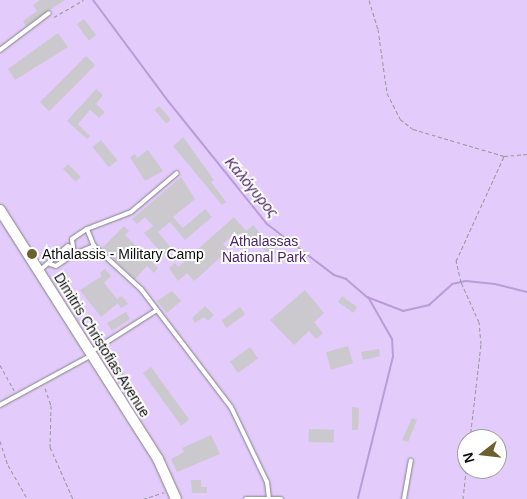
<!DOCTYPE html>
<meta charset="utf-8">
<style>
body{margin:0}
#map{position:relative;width:527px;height:499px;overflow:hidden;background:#f2f0f5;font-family:Helvetica,sans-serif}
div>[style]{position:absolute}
.green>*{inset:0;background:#e3cbfb}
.stream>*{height:2px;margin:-1px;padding:0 1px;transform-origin:1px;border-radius:1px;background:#ba9dd7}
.building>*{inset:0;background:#cbc9cd;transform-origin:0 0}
.path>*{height:1px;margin-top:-0.5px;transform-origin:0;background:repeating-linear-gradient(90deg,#98979a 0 4px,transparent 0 6.5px)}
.roads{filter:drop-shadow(0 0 1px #848286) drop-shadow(0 0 1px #848286)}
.service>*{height:4px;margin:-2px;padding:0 2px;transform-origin:2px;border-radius:2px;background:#fff}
.secondary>*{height:10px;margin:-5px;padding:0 5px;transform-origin:5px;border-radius:5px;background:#fff}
.dots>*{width:14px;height:14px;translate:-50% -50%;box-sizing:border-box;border:2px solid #fff;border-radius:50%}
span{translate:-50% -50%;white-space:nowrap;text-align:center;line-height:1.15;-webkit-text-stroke:4px #fff;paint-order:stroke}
.park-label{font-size:14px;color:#4b2569}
.poi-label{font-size:14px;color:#0d0d0e}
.left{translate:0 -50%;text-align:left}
.street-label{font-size:14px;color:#0d0d0e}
.water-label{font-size:15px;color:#4b2468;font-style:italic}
.north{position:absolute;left:457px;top:429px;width:50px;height:50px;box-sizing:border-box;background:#fff;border:1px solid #9e9e9f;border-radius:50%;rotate:254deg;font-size:14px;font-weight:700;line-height:20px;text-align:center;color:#0d0d0e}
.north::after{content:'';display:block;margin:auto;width:18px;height:22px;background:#6c612e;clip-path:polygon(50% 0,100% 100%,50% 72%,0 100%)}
</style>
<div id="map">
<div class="green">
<div style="clip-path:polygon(evenodd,0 0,527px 0,527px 499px,0 499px,0 0,467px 439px,497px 439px,497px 469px,467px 469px,467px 439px)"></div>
</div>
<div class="stream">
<div style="left:93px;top:0;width:126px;rotate:53.4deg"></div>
<div style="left:168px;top:101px;width:158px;rotate:51.2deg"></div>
<div style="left:267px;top:224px;width:84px;rotate:37.3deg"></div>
<div style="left:334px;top:275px;width:13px;rotate:18deg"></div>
<div style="left:346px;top:279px;width:28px;rotate:41deg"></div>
<div style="left:367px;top:297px;width:39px;rotate:21deg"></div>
<div style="left:403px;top:311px;width:27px;rotate:-13deg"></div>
<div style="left:429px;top:305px;width:31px;rotate:-42deg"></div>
<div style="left:452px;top:284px;width:14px;rotate:-12deg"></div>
<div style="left:466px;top:281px;width:29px;rotate:6deg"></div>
<div style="left:495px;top:284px;width:33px;rotate:14deg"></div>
<div style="left:358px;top:498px;width:145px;rotate:-76.1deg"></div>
<div style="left:393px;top:357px;width:18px;rotate:-93deg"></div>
<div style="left:392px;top:339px;width:48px;rotate:-119.7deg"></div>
</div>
<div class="building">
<div style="clip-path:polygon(40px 0,65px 0,26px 26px,23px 21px,37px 11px,33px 5px)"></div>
<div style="left:84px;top:19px;width:20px;height:9px;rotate:53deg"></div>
<div style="clip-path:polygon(58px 33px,68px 47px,15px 80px,8px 69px)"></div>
<div style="left:86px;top:56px;width:13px;height:65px;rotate:45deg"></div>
<div style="clip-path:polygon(96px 89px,103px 95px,96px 104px,105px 112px,99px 118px,90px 110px,78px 124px,90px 136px,87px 139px,67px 121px)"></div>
<div style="left:159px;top:106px;width:18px;height:6px;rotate:49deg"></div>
<div style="clip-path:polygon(183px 137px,214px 180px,211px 182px,226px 202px,222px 205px,173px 146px)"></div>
<div style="left:101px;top:140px;width:26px;height:11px;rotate:51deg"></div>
<div style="clip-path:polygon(148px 150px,163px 171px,145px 181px,130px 157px,135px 154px,137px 158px)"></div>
<div style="left:68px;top:164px;width:18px;height:7px;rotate:45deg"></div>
<div style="clip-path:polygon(181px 177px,195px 199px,173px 217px,183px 228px,205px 209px,212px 217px,185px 240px,170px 222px,158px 232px,171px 248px,163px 255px,144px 233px,153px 226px,145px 217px,137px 224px,132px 219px)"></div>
<div style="clip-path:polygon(234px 217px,246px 231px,253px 225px,277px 252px,272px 257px,255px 241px,246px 249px,233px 235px,223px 244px,228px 250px,199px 277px,194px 281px,187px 273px,178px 281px,169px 268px,175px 263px,178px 267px)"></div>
<div style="clip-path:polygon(124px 226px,129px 231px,125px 235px,158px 268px,154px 273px,147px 266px,135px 279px,102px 248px)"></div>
<div style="clip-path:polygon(105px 269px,111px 276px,104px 283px,117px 299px,122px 296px,128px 304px,121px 308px,118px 303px,101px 317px,80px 290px,102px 276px,100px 273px)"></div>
<div style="clip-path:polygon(305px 290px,324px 313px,314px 322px,323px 333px,316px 339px,309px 331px,294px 345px,270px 320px)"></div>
<div style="clip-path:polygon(172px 291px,181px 301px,167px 313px,157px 301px)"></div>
<div style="left:342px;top:296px;width:19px;height:7px;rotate:36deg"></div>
<div style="clip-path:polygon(205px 306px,214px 315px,208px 321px,204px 317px,195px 323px,192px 318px)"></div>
<div style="left:240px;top:307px;width:9px;height:23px;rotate:54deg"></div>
<div style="clip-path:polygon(126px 312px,130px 319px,112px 331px,107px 323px)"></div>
<div style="left:348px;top:346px;width:18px;height:23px;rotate:74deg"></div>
<div style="left:250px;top:347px;width:14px;height:25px;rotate:54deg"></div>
<div style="clip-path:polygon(379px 349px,380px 356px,363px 360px,361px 352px)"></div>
<div style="left:110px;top:351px;width:70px;height:9px;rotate:58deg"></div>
<div style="left:151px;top:367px;width:65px;height:10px;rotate:54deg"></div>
<div style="clip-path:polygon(352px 407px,359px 408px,358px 430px,352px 430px)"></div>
<div style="clip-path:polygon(412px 418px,417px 420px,408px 442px,402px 440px)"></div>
<div style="left:309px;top:429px;width:25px;height:13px;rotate:2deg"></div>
<div style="clip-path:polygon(211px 435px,220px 454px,177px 472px,171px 459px,184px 452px,182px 448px)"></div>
<div style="clip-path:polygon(191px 480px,201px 480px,201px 487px,207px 487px,207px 493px,192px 493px)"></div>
</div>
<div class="path">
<div style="left:369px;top:0;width:30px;rotate:73deg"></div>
<div style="left:378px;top:29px;width:65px;rotate:82deg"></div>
<div style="left:387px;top:93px;width:29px;rotate:63deg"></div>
<div style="left:400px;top:119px;width:16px;rotate:38deg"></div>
<div style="left:413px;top:129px;width:95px;rotate:16.5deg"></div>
<div style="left:504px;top:156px;width:23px;rotate:-5deg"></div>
<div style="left:54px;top:17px;width:34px;rotate:-30deg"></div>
<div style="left:0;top:365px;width:29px;rotate:61deg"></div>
<div style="left:45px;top:388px;width:18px;rotate:71deg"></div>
<div style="left:51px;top:405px;width:42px;rotate:91.4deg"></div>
<div style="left:50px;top:447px;width:57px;rotate:66.1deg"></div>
<div style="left:470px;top:439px;width:96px;rotate:-83.4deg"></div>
<div style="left:481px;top:344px;width:22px;rotate:-95deg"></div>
<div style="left:479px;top:322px;width:44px;rotate:-114.2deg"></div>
<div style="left:461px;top:282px;width:22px;rotate:-103deg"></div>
<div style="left:456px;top:261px;width:115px;rotate:-65.4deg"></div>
<div style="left:0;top:441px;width:25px;rotate:72deg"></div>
<div style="left:8px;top:465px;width:39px;rotate:60deg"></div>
<div style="left:143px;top:499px;width:22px;rotate:-18deg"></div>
<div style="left:463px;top:499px;width:37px;rotate:-84deg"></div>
</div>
<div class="roads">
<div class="service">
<div style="left:0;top:50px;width:61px;rotate:-37.1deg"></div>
<div style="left:87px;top:229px;width:47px;rotate:-21.1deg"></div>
<div style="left:131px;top:212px;width:60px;rotate:-40.3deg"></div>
<div style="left:74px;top:254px;width:22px;rotate:-22deg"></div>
<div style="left:50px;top:264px;width:6px;rotate:18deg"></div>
<div style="left:56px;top:266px;width:22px;rotate:-34deg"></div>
<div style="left:74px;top:254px;width:15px;rotate:-98deg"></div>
<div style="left:72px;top:239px;width:18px;rotate:-34deg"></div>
<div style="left:87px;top:229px;width:18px;rotate:68deg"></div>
<div style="left:94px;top:246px;width:64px;rotate:42.5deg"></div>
<div style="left:141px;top:289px;width:148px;rotate:52.7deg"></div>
<div style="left:231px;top:407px;width:83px;rotate:64.4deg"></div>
<div style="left:267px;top:482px;width:16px;rotate:83deg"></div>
<div style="left:39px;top:271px;width:38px;rotate:-41deg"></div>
<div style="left:68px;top:246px;width:6px;rotate:31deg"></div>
<div style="left:91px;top:352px;width:78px;rotate:-32.5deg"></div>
<div style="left:0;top:405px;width:102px;rotate:-28.6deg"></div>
<div style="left:246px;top:499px;width:35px"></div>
<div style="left:404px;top:499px;width:39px;rotate:-80deg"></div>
</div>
<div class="secondary">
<div style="left:0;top:210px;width:295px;rotate:57.6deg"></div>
<div style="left:158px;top:459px;width:44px;rotate:65.8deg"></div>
</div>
</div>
<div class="dots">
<div style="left:32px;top:254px;background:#6c612e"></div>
</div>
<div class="park-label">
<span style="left:264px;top:249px">Athalassas<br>National Park</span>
</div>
<div class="poi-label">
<span class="left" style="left:42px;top:254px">Athalassis - Military Camp</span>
</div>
<div class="street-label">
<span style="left:102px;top:345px;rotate:58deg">Dimitris Christofias Avenue</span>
</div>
<div class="water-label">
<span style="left:252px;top:187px;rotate:50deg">Καλόγυρος</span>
</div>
<div class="north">N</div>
</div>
